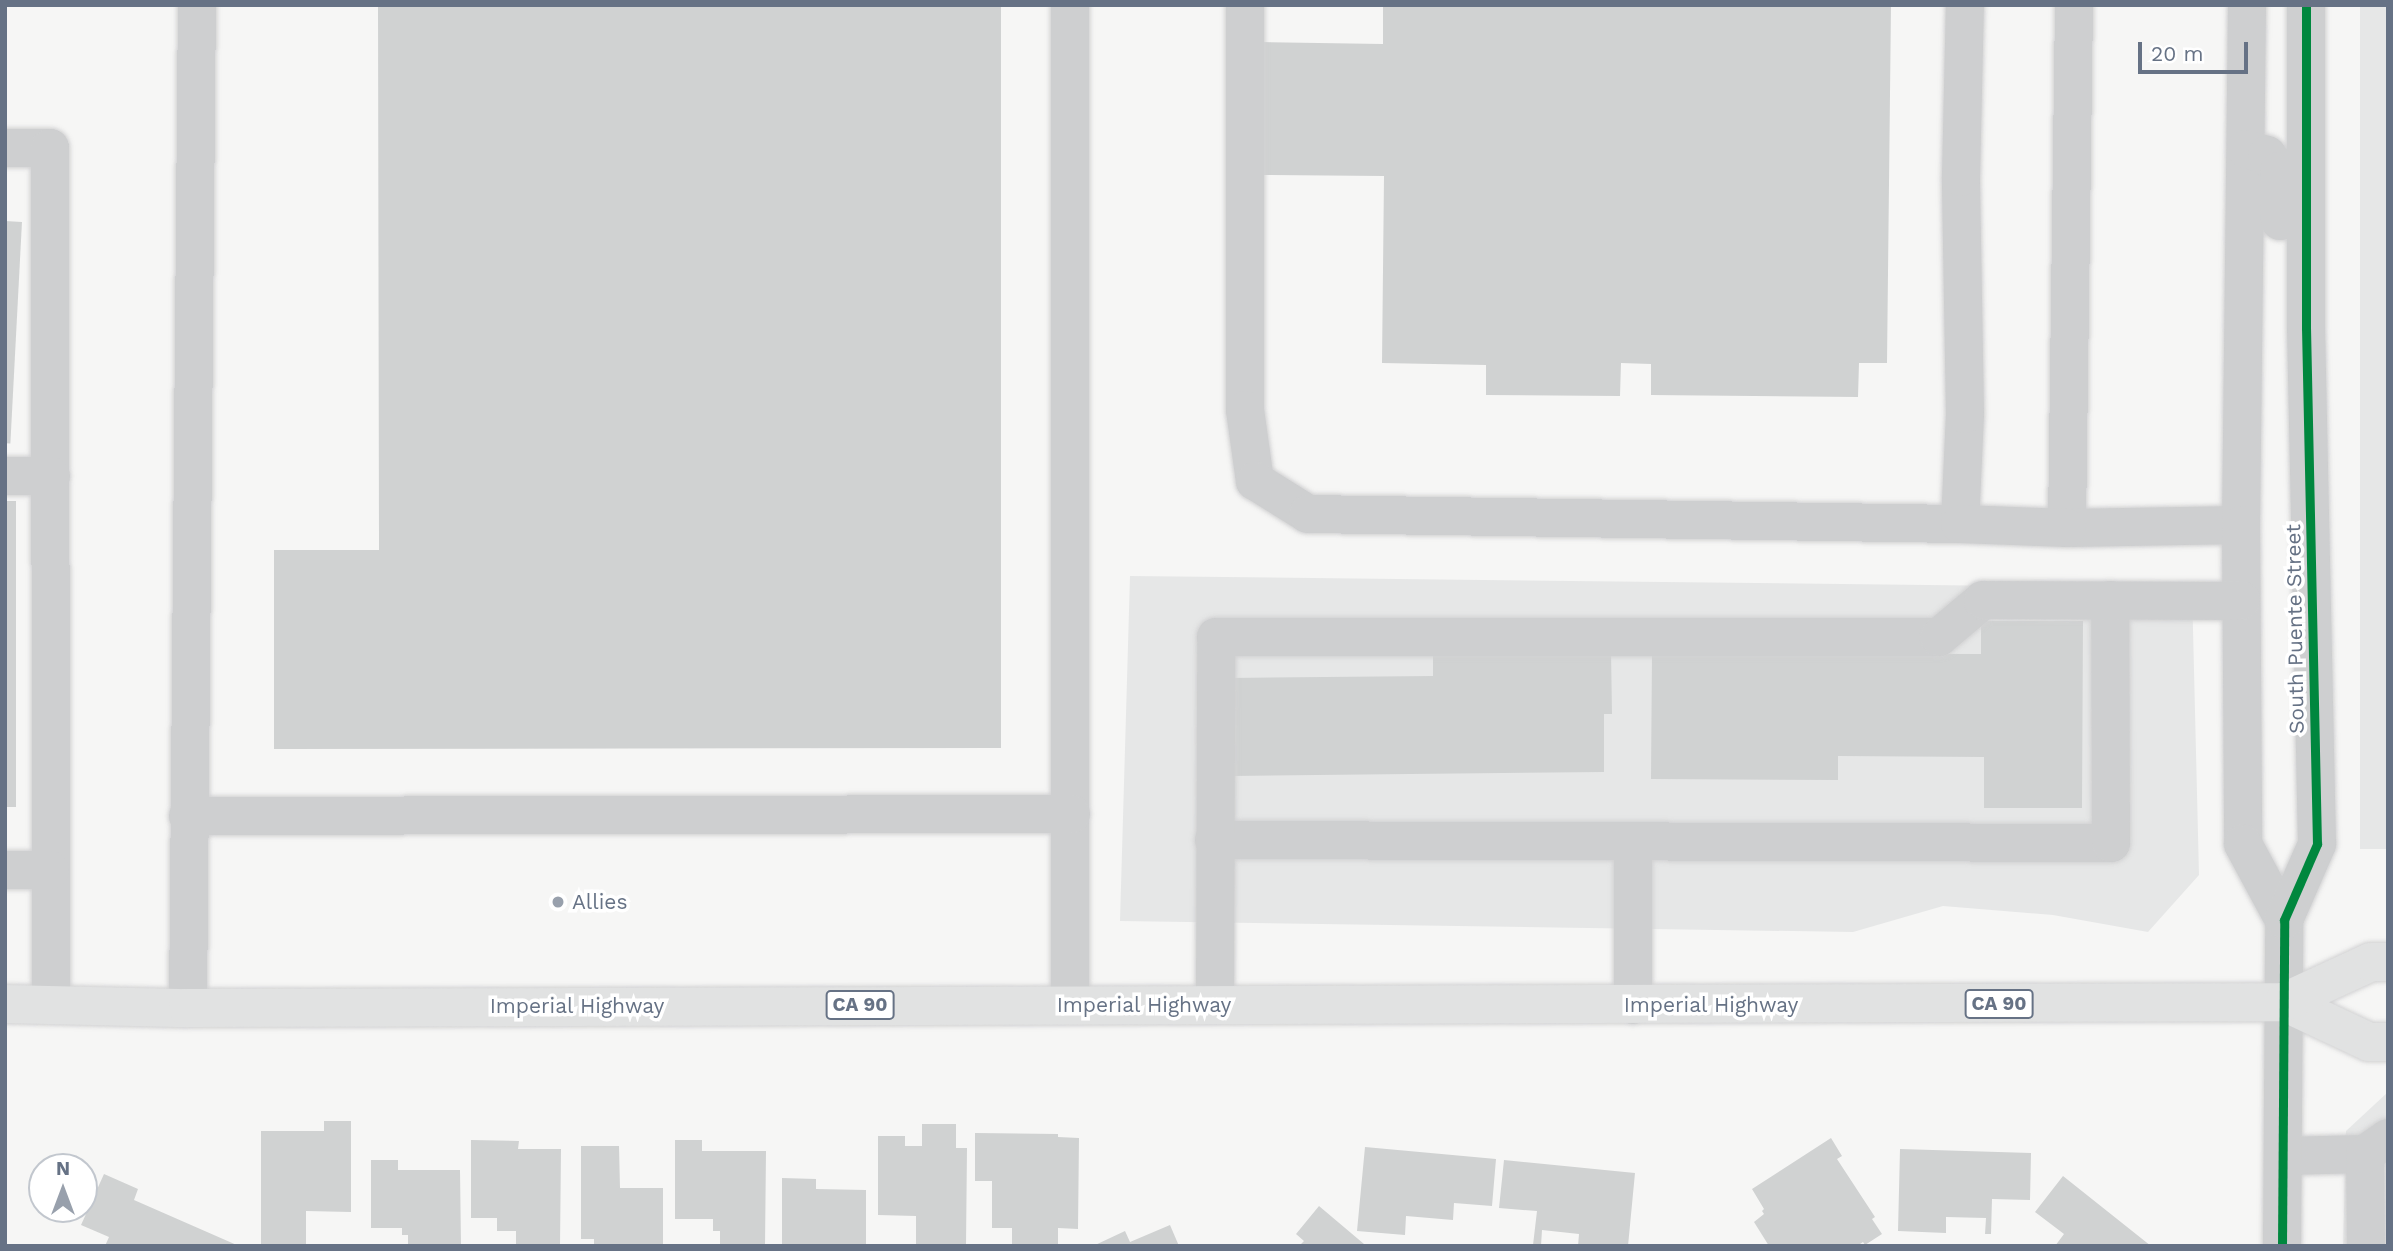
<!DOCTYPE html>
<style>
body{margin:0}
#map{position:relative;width:2393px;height:1251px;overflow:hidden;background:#f6f6f5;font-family:"Work Sans",sans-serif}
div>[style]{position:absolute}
.built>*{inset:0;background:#e6e7e7;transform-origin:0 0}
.building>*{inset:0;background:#d0d2d2;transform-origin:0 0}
.roads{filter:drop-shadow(0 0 2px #d2d2d3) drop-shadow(0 0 2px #d2d2d3)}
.minor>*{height:38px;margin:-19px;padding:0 19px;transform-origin:19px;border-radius:19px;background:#cecfd0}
.major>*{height:38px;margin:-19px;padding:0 19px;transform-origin:19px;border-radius:19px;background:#e1e2e2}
.cycleway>*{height:9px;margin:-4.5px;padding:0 4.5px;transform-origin:4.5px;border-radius:4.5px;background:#00873e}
.dots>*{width:19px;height:19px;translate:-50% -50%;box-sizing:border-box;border:4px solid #fff;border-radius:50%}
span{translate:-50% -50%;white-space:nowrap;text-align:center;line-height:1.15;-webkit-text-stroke:7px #fff;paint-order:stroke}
.shield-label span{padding:2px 5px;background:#fff;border:2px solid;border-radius:5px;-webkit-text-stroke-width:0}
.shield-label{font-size:19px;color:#667285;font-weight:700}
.street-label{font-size:21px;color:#667285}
.poi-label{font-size:21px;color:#667285}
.left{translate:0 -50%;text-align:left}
.frame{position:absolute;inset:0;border:7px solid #667285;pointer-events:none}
.north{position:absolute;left:28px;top:1153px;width:70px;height:70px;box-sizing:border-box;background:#fff;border:2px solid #c2c7ce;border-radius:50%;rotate:0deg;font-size:19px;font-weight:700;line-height:28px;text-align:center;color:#667285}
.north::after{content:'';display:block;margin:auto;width:24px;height:32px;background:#98a0ac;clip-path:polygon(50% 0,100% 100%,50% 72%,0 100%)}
.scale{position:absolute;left:2138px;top:42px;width:110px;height:32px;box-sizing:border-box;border:4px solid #667285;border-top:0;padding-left:9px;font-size:21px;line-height:24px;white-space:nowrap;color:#667285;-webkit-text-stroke:5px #fff;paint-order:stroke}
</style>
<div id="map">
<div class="built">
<div style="left:2360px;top:5px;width:28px;height:844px"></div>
<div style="clip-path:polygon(1130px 576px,2192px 588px,2199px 875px,2148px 932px,2053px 915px,1943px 906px,1853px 932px,1120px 921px)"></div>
<div style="clip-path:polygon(2388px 1092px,2388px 1246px,2343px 1246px,2346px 1131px)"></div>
</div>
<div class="building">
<div style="clip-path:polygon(378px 5px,1001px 5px,1001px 748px,274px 749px,274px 550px,379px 550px)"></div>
<div style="clip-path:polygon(1383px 5px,1891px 5px,1887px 363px,1859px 363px,1858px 397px,1651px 395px,1651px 364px,1621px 363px,1620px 396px,1486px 395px,1486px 365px,1382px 363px,1384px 176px,1260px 175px,1261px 42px,1383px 44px)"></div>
<div style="left:5px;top:221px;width:17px;height:222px;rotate:3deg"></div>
<div style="left:5px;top:501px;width:11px;height:306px"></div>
<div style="clip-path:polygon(1981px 621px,2083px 621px,2082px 808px,1984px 808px,1984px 757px,1838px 756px,1838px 780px,1651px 779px,1652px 653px,1981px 654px)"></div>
<div style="clip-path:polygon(1611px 651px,1612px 714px,1604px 714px,1604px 772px,1231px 776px,1230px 678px,1433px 676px,1433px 653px)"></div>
<div style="clip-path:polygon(324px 1121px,351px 1121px,351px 1212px,306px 1211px,306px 1246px,261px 1246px,261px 1131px,324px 1131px)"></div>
<div style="clip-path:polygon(922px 1124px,956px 1124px,956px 1148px,967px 1148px,966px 1246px,916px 1246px,916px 1216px,878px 1215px,878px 1136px,905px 1136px,905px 1146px,922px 1146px)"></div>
<div style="clip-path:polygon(975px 1133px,1058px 1134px,1058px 1137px,1079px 1138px,1078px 1229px,1058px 1228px,1058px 1246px,1012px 1246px,1012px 1228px,992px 1228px,992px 1181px,975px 1181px)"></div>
<div style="clip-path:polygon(1831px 1138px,1842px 1156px,1837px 1159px,1875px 1217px,1872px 1219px,1882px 1234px,1865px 1245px,1863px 1242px,1857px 1246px,1769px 1246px,1754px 1222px,1764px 1214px,1762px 1211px,1764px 1209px,1752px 1189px)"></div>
<div style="clip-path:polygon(471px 1140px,519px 1141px,518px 1149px,561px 1149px,560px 1246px,516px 1246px,516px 1231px,497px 1231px,497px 1218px,471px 1218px)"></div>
<div style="clip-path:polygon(675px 1140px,702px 1140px,702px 1151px,766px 1151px,765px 1246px,720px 1246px,720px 1231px,713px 1231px,713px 1219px,675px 1219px)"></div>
<div style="clip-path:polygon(581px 1146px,619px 1146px,620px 1188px,663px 1188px,663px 1246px,594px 1246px,594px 1239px,581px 1239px)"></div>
<div style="clip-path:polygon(1365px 1147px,1496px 1159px,1492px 1206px,1454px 1203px,1453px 1220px,1406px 1216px,1405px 1235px,1357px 1231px)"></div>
<div style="clip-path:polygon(1900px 1149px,2031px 1153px,2030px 1200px,1992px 1199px,1991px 1234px,1985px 1234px,1986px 1218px,1946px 1217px,1946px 1233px,1898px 1231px)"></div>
<div style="clip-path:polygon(371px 1160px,398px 1160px,398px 1170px,460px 1170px,461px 1246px,408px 1246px,408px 1235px,402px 1235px,402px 1228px,371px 1228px)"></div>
<div style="clip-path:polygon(1504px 1160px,1635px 1173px,1628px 1246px,1578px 1246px,1579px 1234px,1542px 1230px,1541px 1246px,1533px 1245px,1537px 1211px,1499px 1208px)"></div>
<div style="clip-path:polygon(104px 1174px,138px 1189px,134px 1200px,239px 1246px,105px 1246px,109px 1237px,81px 1225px)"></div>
<div style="clip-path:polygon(2063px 1176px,2151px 1246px,2055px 1246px,2064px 1234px,2035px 1212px)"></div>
<div style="clip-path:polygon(782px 1178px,816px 1179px,816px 1189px,866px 1190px,866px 1246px,782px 1246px)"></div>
<div style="clip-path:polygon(1319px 1206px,1364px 1244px,1363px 1246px,1299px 1246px,1304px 1241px,1296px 1234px)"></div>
<div style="clip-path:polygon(1170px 1225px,1179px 1246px,1093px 1246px,1125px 1231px,1130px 1242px)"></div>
</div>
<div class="roads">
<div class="minor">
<div style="left:1070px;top:5px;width:1000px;rotate:90deg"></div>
<div style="left:1245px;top:5px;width:405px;rotate:90deg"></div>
<div style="left:1245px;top:410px;width:72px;rotate:82deg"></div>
<div style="left:1255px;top:481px;width:62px;rotate:31.9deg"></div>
<div style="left:1308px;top:514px;width:652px;rotate:0.88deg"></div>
<div style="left:1960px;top:524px;width:110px;rotate:-87.4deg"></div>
<div style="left:1965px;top:414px;width:237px;rotate:-91deg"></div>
<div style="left:1961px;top:177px;width:172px;rotate:-88.7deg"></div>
<div style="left:2074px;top:5px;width:523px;rotate:90.77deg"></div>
<div style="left:2067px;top:528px;width:174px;rotate:-1deg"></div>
<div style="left:2247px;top:5px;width:520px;rotate:90.66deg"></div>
<div style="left:2241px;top:525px;width:319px;rotate:89.6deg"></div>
<div style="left:2243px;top:844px;width:86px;rotate:61.7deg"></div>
<div style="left:5px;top:148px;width:45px"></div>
<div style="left:50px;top:148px;width:857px;rotate:89.93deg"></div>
<div style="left:2246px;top:149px;width:22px;rotate:16deg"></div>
<div style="left:2267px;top:155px;width:20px;rotate:53deg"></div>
<div style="left:2279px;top:171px;width:50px;rotate:88.9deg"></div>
<div style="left:5px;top:476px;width:46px"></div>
<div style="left:1960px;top:524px;width:107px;rotate:2.1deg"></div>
<div style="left:188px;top:816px;width:883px;rotate:-0.13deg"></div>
<div style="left:1214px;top:840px;width:897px;rotate:0.19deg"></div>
<div style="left:2111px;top:843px;width:243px;rotate:-90.2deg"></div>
<div style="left:1633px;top:841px;width:164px;rotate:90deg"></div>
<div style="left:5px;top:870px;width:45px"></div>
<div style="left:1215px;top:1005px;width:368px;rotate:-89.8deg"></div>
<div style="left:1216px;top:637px;width:723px"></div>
<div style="left:1939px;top:637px;width:57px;rotate:-40.1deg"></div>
<div style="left:1983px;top:600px;width:258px;rotate:0.2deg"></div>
<div style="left:188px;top:1008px;width:1003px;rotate:-89.49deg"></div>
<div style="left:2283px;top:1156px;width:82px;rotate:-1.4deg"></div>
<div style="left:2282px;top:1246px;width:326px;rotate:-89.6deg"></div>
<div style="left:2284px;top:920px;width:83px;rotate:-66.5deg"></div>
<div style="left:2317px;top:844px;width:516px;rotate:-91.22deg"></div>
<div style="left:2306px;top:328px;width:323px;rotate:-90deg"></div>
<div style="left:2366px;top:1246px;width:92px;rotate:-90.6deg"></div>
<div style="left:2365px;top:1154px;width:28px;rotate:-35deg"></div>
</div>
<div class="major">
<div style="left:2284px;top:1002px;width:94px;rotate:25.2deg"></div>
<div style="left:2369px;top:1042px;width:19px"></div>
<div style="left:5px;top:1004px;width:183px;rotate:1.3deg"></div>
<div style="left:188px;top:1008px;width:2096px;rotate:-0.16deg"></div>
<div style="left:2284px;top:1002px;width:96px;rotate:-24.7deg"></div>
<div style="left:2371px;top:962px;width:17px"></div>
</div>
</div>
<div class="cycleway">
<div style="left:2282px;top:1246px;width:326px;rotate:-89.6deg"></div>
<div style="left:2284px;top:920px;width:83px;rotate:-66.5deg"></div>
<div style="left:2317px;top:844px;width:516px;rotate:-91.22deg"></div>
<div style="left:2306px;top:328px;width:323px;rotate:-90deg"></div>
</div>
<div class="dots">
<div style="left:558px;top:902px;background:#98a0ac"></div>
</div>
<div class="shield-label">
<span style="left:1999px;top:1004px">CA 90</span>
<span style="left:860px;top:1005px">CA 90</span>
</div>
<div class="street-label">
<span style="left:2295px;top:629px;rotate:-91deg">South Puente Street</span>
<span style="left:1144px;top:1005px">Imperial Highway</span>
<span style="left:1711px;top:1005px">Imperial Highway</span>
<span style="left:577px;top:1006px">Imperial Highway</span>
</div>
<div class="poi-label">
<span class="left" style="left:572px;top:902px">Allies</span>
</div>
<div class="frame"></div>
<div class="north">N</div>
<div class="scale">20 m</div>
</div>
